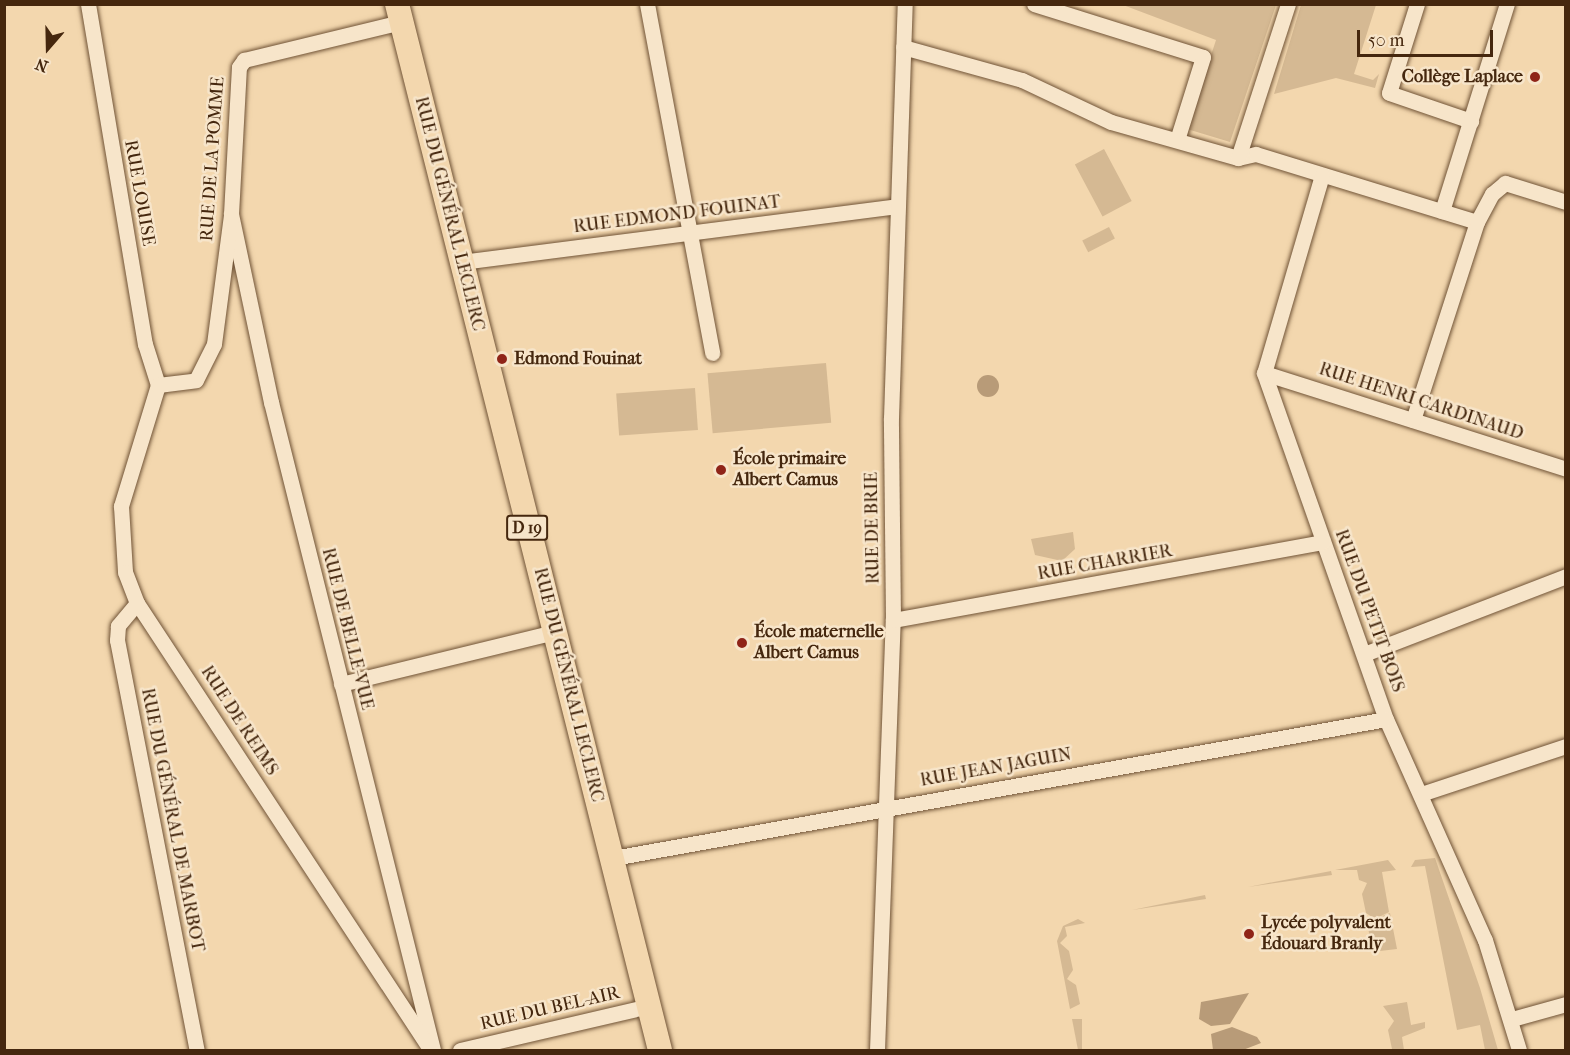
<!DOCTYPE html>
<meta charset="utf-8">
<style>
body{margin:0}
#map{position:relative;width:1570px;height:1055px;overflow:hidden;background:#f3d7ae;font-family:"IM FELL French Canon",serif}
div>[style]{position:absolute}
.green>*{inset:0;background:#d5b993;transform-origin:0 0}
.water>*{inset:0;background:#b89b78}
.round{border-radius:50%}
.roads{filter:drop-shadow(0 0 2px #705336) drop-shadow(0 0 2px #705336)}
.street>*{height:15px;margin:-7.5px;padding:0 7.5px;transform-origin:7.5px;border-radius:7.5px;background:#f7e5ca}
.primary>*{height:24px;margin:-12px;padding:0 12px;transform-origin:12px;border-radius:12px;background:#f3d7ae}
.dots>*{width:16px;height:16px;translate:-50% -50%;box-sizing:border-box;border:3px solid #f7e5ca;border-radius:50%}
span{translate:-50% -50%;white-space:nowrap;text-align:center;line-height:1.15;-webkit-text-stroke:5px #f7e5ca;paint-order:stroke}
.shield-label span{padding:2px 4px;background:#f7e5ca;border:2px solid;border-radius:4px;-webkit-text-stroke-width:0}
.shield-label{font-size:16px;color:#45270e;font-weight:700}
.poi-label{font-size:18px;color:#45270e;font-weight:700}
.right{translate:-100% -50%;text-align:right}
.left{translate:0 -50%;text-align:left}
.street-label{font-size:18px;color:#45270e}
.frame{position:absolute;inset:0;border:6px solid #45270e;pointer-events:none}
.north{position:absolute;left:18px;top:18px;width:60px;height:60px;-webkit-text-stroke:4px #f7e5ca;paint-order:stroke;rotate:200deg;font-size:16px;font-weight:700;line-height:24px;text-align:center;color:#45270e}
.north::after{content:'';display:block;margin:auto;width:21px;height:27px;background:#45270e;clip-path:polygon(50% 0,100% 100%,50% 72%,0 100%)}
.scale{position:absolute;left:1357px;top:30px;width:136px;height:27px;box-sizing:border-box;border:3px solid #45270e;border-top:0;padding-left:8px;font-size:18px;line-height:21px;white-space:nowrap;color:#45270e;-webkit-text-stroke:4px #f7e5ca;paint-order:stroke}
</style>
<div id="map">
<div class="green">
<div style="clip-path:polygon(1123px 5px,1276px 5px,1230px 142px,1187px 129px,1216px 40px)"></div>
<div style="clip-path:polygon(1301px 5px,1376px 5px,1354px 74px,1373px 80px,1379px 74px,1375px 88px,1336px 78px,1274px 94px)"></div>
<div style="left:1104px;top:149px;width:59px;height:33px;rotate:62deg"></div>
<div style="left:1109px;top:227px;width:13px;height:30px;rotate:63deg"></div>
<div style="left:826px;top:363px;width:60px;height:119px;rotate:85deg"></div>
<div style="left:695px;top:388px;width:42px;height:79px;rotate:86deg"></div>
<div style="clip-path:polygon(1073px 532px,1075px 549px,1062px 561px,1035px 555px,1031px 539px)"></div>
<div style="clip-path:polygon(1435px 858px,1480px 988px,1498px 1050px,1485px 1050px,1480px 1025px,1457px 1030px,1425px 866px,1411px 867px,1415px 860px)"></div>
<div style="clip-path:polygon(1388px 860px,1396px 870px,1382px 872px,1389px 912px,1377px 918px,1390px 913px,1397px 949px,1380px 951px,1372px 947px,1368px 928px,1375px 919px,1366px 913px,1362px 894px,1367px 883px,1359px 880px,1357px 870px,1335px 870px)"></div>
<div style="clip-path:polygon(1331px 871px,1332px 875px,1248px 887px)"></div>
<div style="clip-path:polygon(1205px 895px,1206px 899px,1132px 910px)"></div>
<div style="clip-path:polygon(1078px 919px,1085px 923px,1065px 927px,1067px 936px,1060px 943px,1069px 951px,1073px 970px,1067px 979px,1076px 985px,1080px 1004px,1070px 1009px,1057px 941px,1063px 926px)"></div>
<div style="clip-path:polygon(1407px 1002px,1411px 1025px,1425px 1022px,1425px 1028px,1402px 1037px,1404px 1050px,1398px 1050px,1392px 1049px,1388px 1030px,1394px 1021px,1383px 1006px)"></div>
<div style="clip-path:polygon(1072px 1019px,1082px 1019px,1082px 1050px,1078px 1050px)"></div>
</div>
<div class="water">
<div class="round" style="left:977px;top:375px;width:22px;height:22px"></div>
<div style="clip-path:polygon(1249px 993px,1230px 1024px,1211px 1026px,1199px 1019px,1201px 1002px)"></div>
<div style="clip-path:polygon(1232px 1027px,1257px 1037px,1261px 1043px,1243px 1050px,1213px 1050px,1211px 1034px)"></div>
</div>
<div class="roads">
<div class="street">
<div style="left:88px;top:4px;width:345px;rotate:80.5deg"></div>
<div style="left:145px;top:344px;width:43px;rotate:72.4deg"></div>
<div style="left:647px;top:4px;width:355px;rotate:79.4deg"></div>
<div style="left:1034px;top:4px;width:177px;rotate:17.4deg"></div>
<div style="left:1203px;top:57px;width:87px;rotate:107.4deg"></div>
<div style="left:1417px;top:4px;width:93px;rotate:107.5deg"></div>
<div style="left:1389px;top:93px;width:87px;rotate:18.9deg"></div>
<div style="left:903px;top:47px;width:123px;rotate:15.5deg"></div>
<div style="left:1022px;top:80px;width:98px;rotate:25.3deg"></div>
<div style="left:1111px;top:122px;width:132px;rotate:15.8deg"></div>
<div style="left:1238px;top:158px;width:18px;rotate:-13deg"></div>
<div style="left:1256px;top:154px;width:231px;rotate:17.1deg"></div>
<div style="left:1238px;top:158px;width:162px;rotate:-72deg"></div>
<div style="left:1322px;top:175px;width:206px;rotate:106.3deg"></div>
<div style="left:1264px;top:373px;width:367px;rotate:70.6deg"></div>
<div style="left:1386px;top:719px;width:242px;rotate:65.9deg"></div>
<div style="left:1485px;top:940px;width:115px;rotate:72.8deg"></div>
<div style="left:1442px;top:211px;width:217px;rotate:-72.6deg"></div>
<div style="left:231px;top:214px;width:192px;rotate:78deg"></div>
<div style="left:271px;top:402px;width:668px;rotate:75.96deg"></div>
<div style="left:461px;top:262px;width:440px;rotate:-7.3deg"></div>
<div style="left:1264px;top:373px;width:317px;rotate:17.6deg"></div>
<div style="left:158px;top:385px;width:127px;rotate:107deg"></div>
<div style="left:121px;top:506px;width:66px;rotate:86.5deg"></div>
<div style="left:125px;top:572px;width:33px;rotate:69deg"></div>
<div style="left:137px;top:603px;width:530px;rotate:56.7deg"></div>
<div style="left:158px;top:385px;width:38px;rotate:-7deg"></div>
<div style="left:196px;top:380px;width:40px;rotate:-63.4deg"></div>
<div style="left:214px;top:344px;width:131px;rotate:-82.5deg"></div>
<div style="left:231px;top:214px;width:147px;rotate:-86.9deg"></div>
<div style="left:239px;top:67px;width:9px;rotate:-54deg"></div>
<div style="left:244px;top:60px;width:162px;rotate:-13.6deg"></div>
<div style="left:1413px;top:420px;width:208px;rotate:-72.1deg"></div>
<div style="left:1477px;top:222px;width:32px;rotate:-62deg"></div>
<div style="left:1492px;top:194px;width:17px;rotate:-40deg"></div>
<div style="left:1505px;top:183px;width:64px;rotate:17.3deg"></div>
<div style="left:137px;top:603px;width:30px;rotate:130deg"></div>
<div style="left:118px;top:626px;width:14px;rotate:94deg"></div>
<div style="left:117px;top:640px;width:418px;rotate:79deg"></div>
<div style="left:893px;top:620px;width:437px;rotate:-10.3deg"></div>
<div style="left:1364px;top:654px;width:217px;rotate:-21.1deg"></div>
<div style="left:341px;top:684px;width:219px;rotate:-13.7deg"></div>
<div style="left:1421px;top:794px;width:153px;rotate:-18.3deg"></div>
<div style="left:613px;top:858px;width:785px;rotate:-10.19deg"></div>
<div style="left:1512px;top:1019px;width:56px;rotate:-15.5deg"></div>
<div style="left:460px;top:1050px;width:194px;rotate:-13.1deg"></div>
<div style="left:877px;top:1050px;width:430px;rotate:-87.9deg"></div>
<div style="left:893px;top:620px;width:202px;rotate:-90.6deg"></div>
<div style="left:891px;top:418px;width:414px;rotate:-88.1deg"></div>
</div>
<div class="primary">
<div style="left:397px;top:4px;width:1079px;rotate:75.89deg"></div>
</div>
</div>
<div class="dots">
<div style="left:1535px;top:77px;background:#8f2418"></div>
<div style="left:502px;top:359px;background:#8f2418"></div>
<div style="left:721px;top:470px;background:#8f2418"></div>
<div style="left:742px;top:643px;background:#8f2418"></div>
<div style="left:1249px;top:934px;background:#8f2418"></div>
</div>
<div class="shield-label">
<span style="left:527px;top:528px">D 19</span>
</div>
<div class="poi-label">
<span class="right" style="left:1523px;top:77px">Collège Laplace</span>
<span class="left" style="left:514px;top:359px">Edmond Fouinat</span>
<span class="left" style="left:733px;top:470px">École primaire<br>Albert Camus</span>
<span class="left" style="left:754px;top:643px">École maternelle<br>Albert Camus</span>
<span class="left" style="left:1261px;top:934px">Lycée polyvalent<br>Édouard Branly</span>
</div>
<div class="street-label">
<span style="left:213px;top:159px;rotate:-86deg">RUE DE LA POMME</span>
<span style="left:139px;top:193px;rotate:80deg">RUE LOUISE</span>
<span style="left:449px;top:214px;rotate:76deg">RUE DU GÉNÉRAL LECLERC</span>
<span style="left:677px;top:215px;rotate:-7deg">RUE EDMOND FOUINAT</span>
<span style="left:1421px;top:402px;rotate:18deg">RUE HENRI CARDINAUD</span>
<span style="left:873px;top:528px;rotate:-91deg">RUE DE BRIE</span>
<span style="left:1105px;top:563px;rotate:-10deg">RUE CHARRIER</span>
<span style="left:1369px;top:611px;rotate:70deg">RUE DU PETIT BOIS</span>
<span style="left:347px;top:629px;rotate:76deg">RUE DE BELLE-VUE</span>
<span style="left:568px;top:685px;rotate:76deg">RUE DU GÉNÉRAL LECLERC</span>
<span style="left:239px;top:721px;rotate:57deg">RUE DE REIMS</span>
<span style="left:996px;top:768px;rotate:-10deg">RUE JEAN JAGUIN</span>
<span style="left:172px;top:820px;rotate:79deg">RUE DU GÉNÉRAL DE MARBOT</span>
<span style="left:550px;top:1009px;rotate:-13deg">RUE DU BEL-AIR</span>
</div>
<div class="frame"></div>
<div class="north">N</div>
<div class="scale">50 m</div>
</div>
